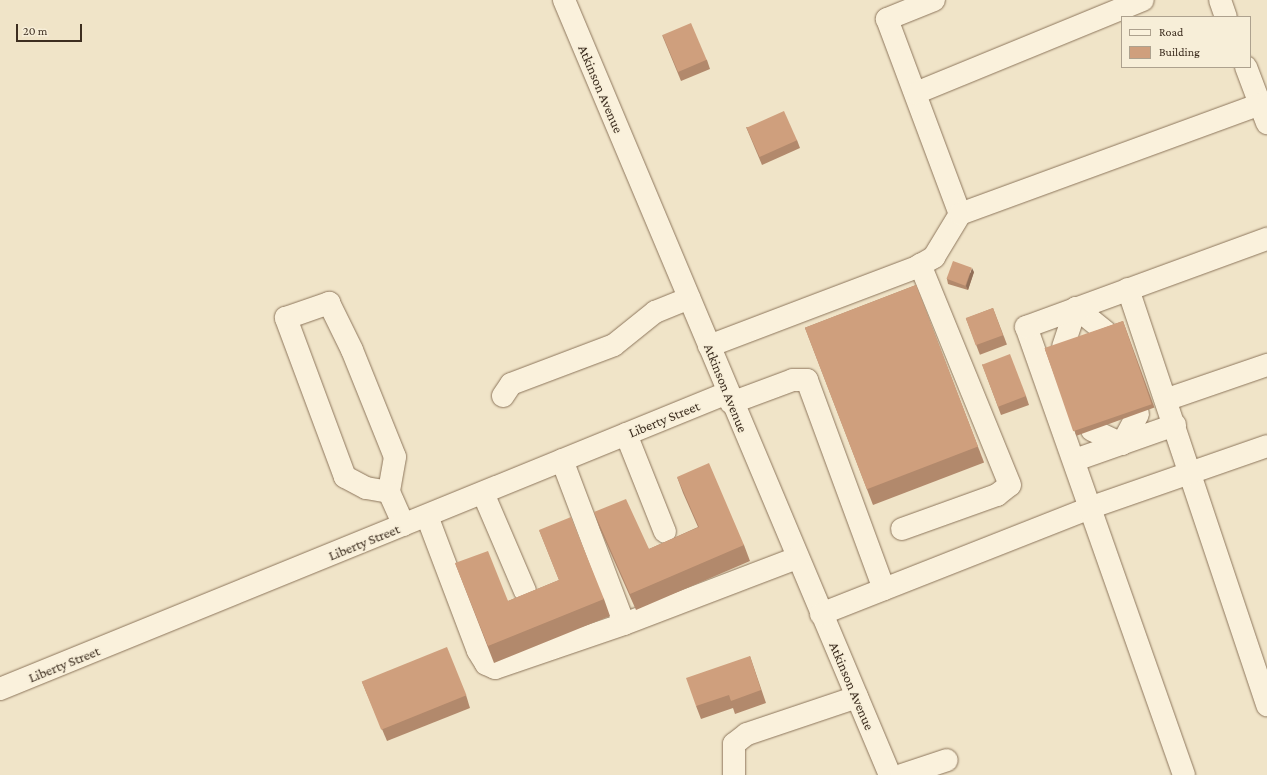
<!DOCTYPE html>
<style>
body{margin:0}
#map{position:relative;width:1267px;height:775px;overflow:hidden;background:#f0e4c8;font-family:"Crimson Pro",serif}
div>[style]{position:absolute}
.roads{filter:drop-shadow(0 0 1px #8d765c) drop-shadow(0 0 1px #8d765c)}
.minor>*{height:22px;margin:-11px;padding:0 11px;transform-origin:11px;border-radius:11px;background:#faf1dc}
.wall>*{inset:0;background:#b2896c;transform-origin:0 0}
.shaded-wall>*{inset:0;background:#916f58}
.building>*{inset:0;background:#cf9f7d;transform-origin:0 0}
span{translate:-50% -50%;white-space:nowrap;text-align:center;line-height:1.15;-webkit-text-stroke:3px #f7eed8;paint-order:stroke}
.street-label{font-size:14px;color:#3d2e20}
.legend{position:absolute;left:1121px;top:16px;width:130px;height:52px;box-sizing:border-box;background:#f7eed8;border:1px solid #ada18e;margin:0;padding:5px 7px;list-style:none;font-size:12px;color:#3d2e20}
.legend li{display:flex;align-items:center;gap:8px;height:20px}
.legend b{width:20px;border:1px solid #ada18e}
.scale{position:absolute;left:16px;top:24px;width:66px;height:18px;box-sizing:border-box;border:2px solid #3d2e20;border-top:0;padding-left:5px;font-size:12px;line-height:14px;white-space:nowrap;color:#3d2e20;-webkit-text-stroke:3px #f7eed8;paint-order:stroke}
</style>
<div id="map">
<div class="roads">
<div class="minor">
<div style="left:564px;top:0;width:841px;rotate:67.19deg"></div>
<div style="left:934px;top:0;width:51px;rotate:158deg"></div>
<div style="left:887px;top:19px;width:208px;rotate:69.5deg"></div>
<div style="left:1220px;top:0;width:18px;rotate:71deg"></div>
<div style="left:1246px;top:67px;width:60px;rotate:69.4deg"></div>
<div style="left:916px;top:93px;width:245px;rotate:-22.3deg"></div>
<div style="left:1128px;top:289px;width:439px;rotate:71.5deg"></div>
<div style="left:709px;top:346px;width:222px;rotate:-20.8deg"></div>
<div style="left:917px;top:267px;width:20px;rotate:-30deg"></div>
<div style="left:934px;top:257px;width:50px;rotate:-58.8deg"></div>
<div style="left:960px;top:214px;width:320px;rotate:-20.1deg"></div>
<div style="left:1063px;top:347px;width:41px;rotate:-71.6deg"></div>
<div style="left:1076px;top:308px;width:38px;rotate:39deg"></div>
<div style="left:503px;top:396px;width:14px;rotate:-56deg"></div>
<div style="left:511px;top:384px;width:110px;rotate:-20.7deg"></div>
<div style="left:614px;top:345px;width:53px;rotate:-38.8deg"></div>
<div style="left:655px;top:312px;width:37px;rotate:-22deg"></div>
<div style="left:1168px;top:399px;width:105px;rotate:-19deg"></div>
<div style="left:731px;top:403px;width:66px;rotate:-20.4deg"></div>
<div style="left:793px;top:380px;width:14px"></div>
<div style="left:807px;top:380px;width:223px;rotate:69.8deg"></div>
<div style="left:1092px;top:430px;width:33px;rotate:25deg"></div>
<div style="left:1122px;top:444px;width:34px;rotate:-62deg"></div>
<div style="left:626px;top:434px;width:105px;rotate:68.3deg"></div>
<div style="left:562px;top:460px;width:175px;rotate:69.3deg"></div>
<div style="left:1075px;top:460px;width:106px;rotate:-19.3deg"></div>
<div style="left:389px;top:492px;width:23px;rotate:-170deg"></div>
<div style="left:366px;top:488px;width:24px;rotate:-152deg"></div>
<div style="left:345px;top:477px;width:170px;rotate:-110.4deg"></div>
<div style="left:286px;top:318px;width:46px;rotate:-19.2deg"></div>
<div style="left:329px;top:303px;width:52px;rotate:63.9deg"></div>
<div style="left:352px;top:350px;width:115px;rotate:68.1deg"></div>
<div style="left:395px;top:457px;width:36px;rotate:100deg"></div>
<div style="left:389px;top:492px;width:36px;rotate:66deg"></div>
<div style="left:483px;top:493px;width:107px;rotate:66.8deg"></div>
<div style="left:427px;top:516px;width:144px;rotate:69.3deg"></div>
<div style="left:478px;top:651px;width:15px;rotate:58deg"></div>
<div style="left:486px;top:664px;width:10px;rotate:24deg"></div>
<div style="left:495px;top:668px;width:136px;rotate:-18.8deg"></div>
<div style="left:624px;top:624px;width:185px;rotate:-20.9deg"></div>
<div style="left:902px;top:529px;width:101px;rotate:-19.7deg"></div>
<div style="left:997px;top:495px;width:16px;rotate:-38deg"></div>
<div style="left:1010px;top:485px;width:238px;rotate:-112.2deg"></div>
<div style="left:821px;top:614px;width:291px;rotate:-21.5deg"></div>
<div style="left:1092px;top:507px;width:185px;rotate:-19.2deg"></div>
<div style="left:0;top:689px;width:785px;rotate:-22.15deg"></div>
<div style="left:734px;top:775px;width:31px;rotate:-90deg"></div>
<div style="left:734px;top:744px;width:16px;rotate:-38deg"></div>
<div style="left:747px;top:734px;width:116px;rotate:-18.6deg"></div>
<div style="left:902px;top:775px;width:47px;rotate:-18.4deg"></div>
<div style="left:1184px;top:775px;width:475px;rotate:-109.4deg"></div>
<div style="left:1026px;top:327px;width:257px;rotate:-20.1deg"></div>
</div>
</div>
<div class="wall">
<div style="clip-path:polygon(662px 35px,707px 60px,710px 69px,681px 81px)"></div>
<div style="clip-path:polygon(746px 127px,797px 140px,800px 148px,762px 165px)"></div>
<div style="clip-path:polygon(974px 272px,968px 290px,948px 284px,947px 279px)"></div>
<div style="left:916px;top:285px;width:190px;height:119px;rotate:69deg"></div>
<div style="left:993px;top:308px;width:39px;height:29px;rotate:69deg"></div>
<div style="left:1123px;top:321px;width:92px;height:83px;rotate:70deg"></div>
<div style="clip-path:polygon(982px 364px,1026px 396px,1029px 405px,1001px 415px)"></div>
<div style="clip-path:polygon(677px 477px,744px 545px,750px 561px,636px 610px,600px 529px,594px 512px,649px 549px,698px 527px,683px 493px)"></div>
<div style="clip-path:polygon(539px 530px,604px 599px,610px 616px,494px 663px,455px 563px,508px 601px,559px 580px)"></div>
<div style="clip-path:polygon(750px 656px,766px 703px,735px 714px,733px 708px,701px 719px,696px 706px)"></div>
<div style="clip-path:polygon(362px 682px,466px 695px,470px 708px,387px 741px,367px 694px)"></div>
</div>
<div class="shaded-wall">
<div style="clip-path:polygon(972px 268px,974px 272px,968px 290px,966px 286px)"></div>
</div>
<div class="building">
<div style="left:691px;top:23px;width:40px;height:31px;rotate:67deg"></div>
<div style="left:784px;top:111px;width:32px;height:41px;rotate:66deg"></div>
<div style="left:953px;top:261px;width:20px;height:19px;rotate:20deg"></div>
<div style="left:916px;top:285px;width:173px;height:119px;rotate:69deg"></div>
<div style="left:993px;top:308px;width:29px;height:29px;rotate:70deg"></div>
<div style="left:1123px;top:321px;width:88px;height:83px;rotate:71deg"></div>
<div style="left:1010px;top:354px;width:45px;height:30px;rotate:69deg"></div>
<div style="clip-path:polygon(709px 463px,744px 545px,630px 594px,594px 512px,626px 499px,649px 549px,699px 527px,677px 477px)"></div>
<div style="clip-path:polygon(571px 517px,604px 599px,488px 646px,455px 563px,488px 551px,508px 601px,559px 580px,539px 530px)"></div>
<div style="left:447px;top:647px;width:52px;height:92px;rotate:68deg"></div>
<div style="clip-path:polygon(750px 656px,761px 690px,731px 701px,729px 695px,696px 706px,686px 678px)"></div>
</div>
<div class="street-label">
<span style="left:601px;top:89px;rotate:67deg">Atkinson Avenue</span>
<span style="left:726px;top:388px;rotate:68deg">Atkinson Avenue</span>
<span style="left:664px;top:419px;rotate:-22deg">Liberty Street</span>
<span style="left:364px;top:542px;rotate:-22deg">Liberty Street</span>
<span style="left:64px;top:664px;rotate:-22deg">Liberty Street</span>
<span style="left:852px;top:686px;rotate:67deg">Atkinson Avenue</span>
</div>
<ul class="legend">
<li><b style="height:5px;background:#faf1dc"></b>Road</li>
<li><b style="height:11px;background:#cf9f7d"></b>Building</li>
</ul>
<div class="scale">20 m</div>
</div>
